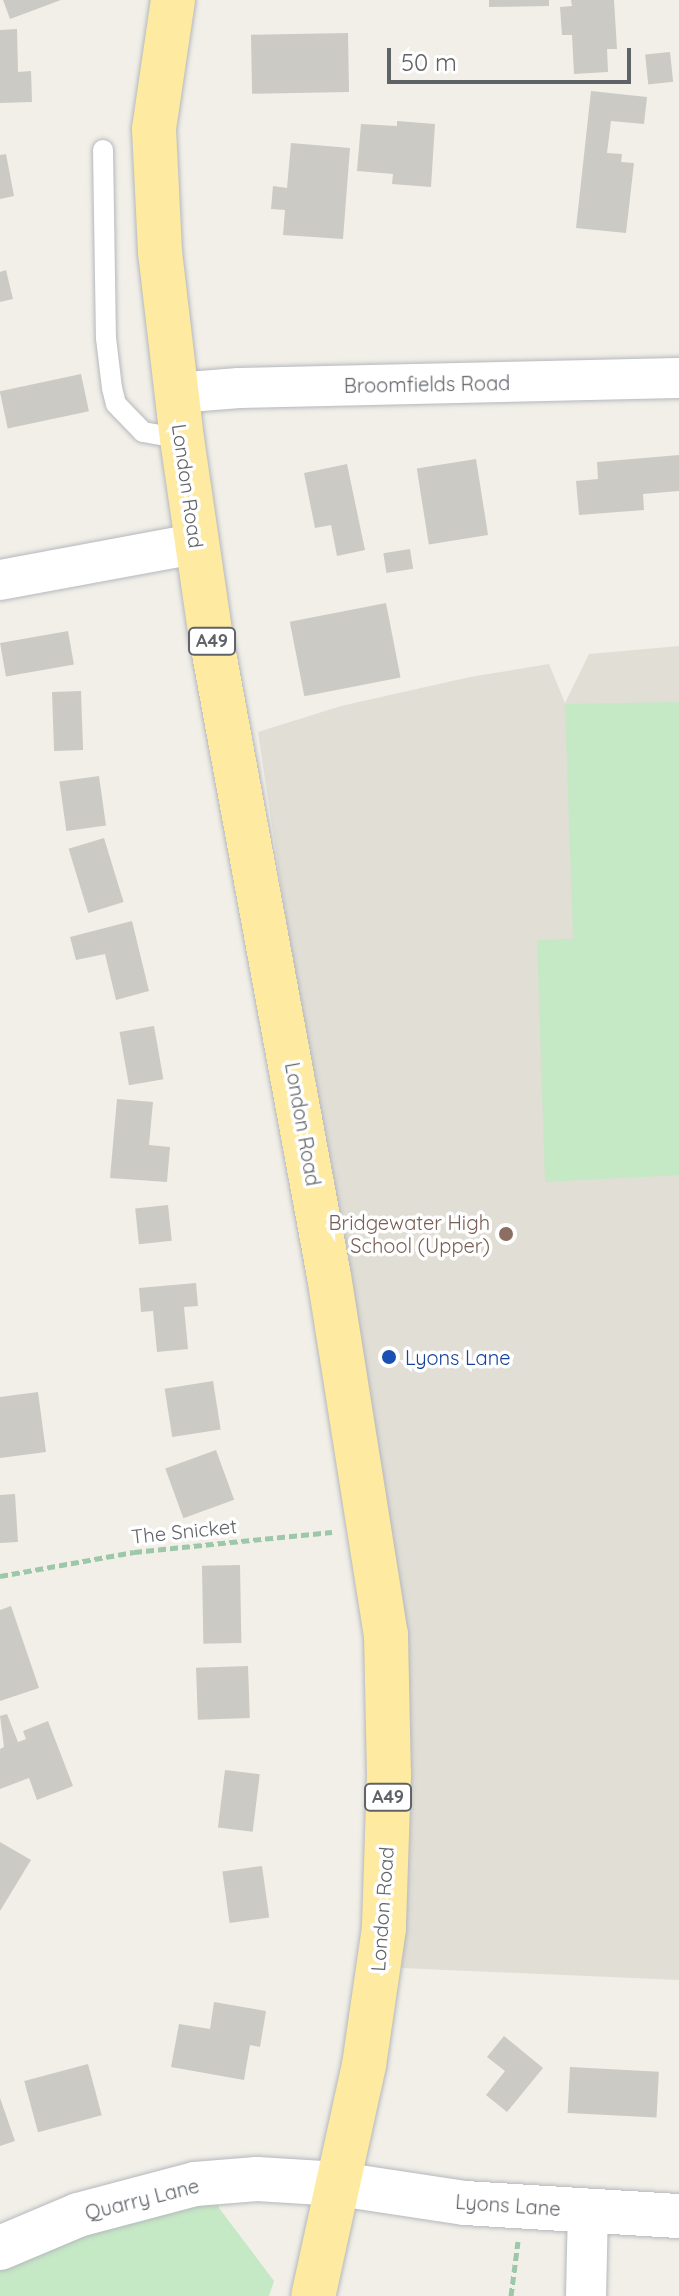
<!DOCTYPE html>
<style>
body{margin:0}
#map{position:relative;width:679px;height:2296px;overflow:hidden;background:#f1efe8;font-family:Quicksand,sans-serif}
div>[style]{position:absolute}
.education>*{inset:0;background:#e1ded6}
.green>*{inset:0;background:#c5e8c5}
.building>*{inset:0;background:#cccac5;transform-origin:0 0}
.path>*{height:5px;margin-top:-2.5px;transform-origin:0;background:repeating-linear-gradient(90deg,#9cc7a9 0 8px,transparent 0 12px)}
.roads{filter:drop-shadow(0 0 2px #b5b8bc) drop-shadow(0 0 2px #b5b8bc)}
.service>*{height:20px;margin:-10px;padding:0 10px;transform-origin:10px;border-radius:10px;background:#fff}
.minor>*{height:40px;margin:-20px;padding:0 20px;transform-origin:20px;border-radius:20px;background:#fff}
.tertiary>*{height:44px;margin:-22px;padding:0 22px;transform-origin:22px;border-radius:22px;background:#fff}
.trunk>*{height:44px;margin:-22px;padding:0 22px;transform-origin:22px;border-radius:22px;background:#feeaa1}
.dots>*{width:22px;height:22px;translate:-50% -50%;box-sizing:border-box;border:4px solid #fff;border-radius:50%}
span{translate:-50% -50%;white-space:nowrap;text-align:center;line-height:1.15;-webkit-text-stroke:7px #fff;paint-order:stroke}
.shield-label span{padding:2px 6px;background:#fff;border:2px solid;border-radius:6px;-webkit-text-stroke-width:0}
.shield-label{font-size:18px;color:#5f6368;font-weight:700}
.street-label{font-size:20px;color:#5f6368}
.education-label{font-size:20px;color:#785e54}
.right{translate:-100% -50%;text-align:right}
.transit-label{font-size:20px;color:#164399}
.left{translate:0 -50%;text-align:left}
.scale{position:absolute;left:387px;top:48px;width:244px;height:36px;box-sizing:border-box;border:4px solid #5f6368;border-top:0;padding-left:10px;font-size:24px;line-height:28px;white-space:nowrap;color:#5f6368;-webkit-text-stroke:6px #fff;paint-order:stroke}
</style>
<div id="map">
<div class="education">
<div style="clip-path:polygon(679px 646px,679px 1980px,401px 1968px,408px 1736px,258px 732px,341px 706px,470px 677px,549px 664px,565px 703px,589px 654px)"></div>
</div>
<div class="green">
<div style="clip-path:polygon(679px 702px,679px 1175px,545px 1182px,537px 940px,573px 939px,565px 704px)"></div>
<div style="clip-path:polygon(216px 2181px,219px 2208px,274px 2281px,269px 2296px,0 2296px,0 2248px)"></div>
</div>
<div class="building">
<div style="clip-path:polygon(3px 0,61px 0,10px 19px)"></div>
<div style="clip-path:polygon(489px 0,549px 0,549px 6px,489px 7px)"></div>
<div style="clip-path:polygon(571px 0,614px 0,617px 49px,607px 49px,608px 72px,574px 74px,572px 35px,562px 35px,560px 7px,572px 6px)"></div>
<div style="clip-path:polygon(17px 29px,18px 72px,31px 71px,32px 102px,0 103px,0 30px)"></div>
<div style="left:348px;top:33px;width:59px;height:97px;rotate:89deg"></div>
<div style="left:670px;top:52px;width:30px;height:25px;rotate:84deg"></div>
<div style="clip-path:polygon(591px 91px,647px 97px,644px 124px,611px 121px,607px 153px,622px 154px,621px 162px,634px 163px,626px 233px,576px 228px)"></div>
<div style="clip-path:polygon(397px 121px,435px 124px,431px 187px,392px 184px,393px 174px,357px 171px,361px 124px,397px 126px)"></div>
<div style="clip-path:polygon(291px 143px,350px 148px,343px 239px,283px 235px,285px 210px,271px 209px,273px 186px,287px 188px)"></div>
<div style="clip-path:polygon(6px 154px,14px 196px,0 199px,0 155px)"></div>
<div style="clip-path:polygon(6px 270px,13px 299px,0 302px,0 272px)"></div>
<div style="left:81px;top:374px;width:38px;height:83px;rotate:78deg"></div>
<div style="clip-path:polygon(679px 455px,679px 491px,643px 494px,644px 510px,579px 515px,576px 481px,598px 479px,597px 462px)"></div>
<div style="left:476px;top:459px;width:77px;height:60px;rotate:81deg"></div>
<div style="clip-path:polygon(347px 464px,365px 550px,337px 556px,331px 525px,315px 528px,304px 473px)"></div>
<div style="left:410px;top:549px;width:20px;height:27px;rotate:81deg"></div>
<div style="left:386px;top:603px;width:76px;height:98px;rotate:79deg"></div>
<div style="left:68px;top:631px;width:34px;height:69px;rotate:80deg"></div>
<div style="left:81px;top:691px;width:59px;height:29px;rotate:88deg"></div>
<div style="left:99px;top:776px;width:50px;height:40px;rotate:82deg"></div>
<div style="left:104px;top:838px;width:67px;height:37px;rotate:73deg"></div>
<div style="clip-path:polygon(132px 921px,149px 991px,116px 1000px,105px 954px,76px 960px,70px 937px)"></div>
<div style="left:154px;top:1026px;width:54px;height:35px;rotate:80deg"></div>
<div style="clip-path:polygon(117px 1099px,153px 1102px,149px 1145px,170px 1147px,167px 1182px,110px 1178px)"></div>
<div style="left:168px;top:1205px;width:36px;height:33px;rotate:84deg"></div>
<div style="clip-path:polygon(196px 1283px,198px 1306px,184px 1307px,188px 1349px,157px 1352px,153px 1311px,141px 1312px,139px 1288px)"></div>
<div style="left:213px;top:1381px;width:49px;height:49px;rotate:81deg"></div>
<div style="clip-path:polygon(38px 1392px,46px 1452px,0 1458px,0 1397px)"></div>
<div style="left:216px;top:1450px;width:53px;height:54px;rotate:70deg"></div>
<div style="clip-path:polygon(15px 1494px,18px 1542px,0 1543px,0 1495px)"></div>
<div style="left:240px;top:1565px;width:78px;height:38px;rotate:89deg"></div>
<div style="clip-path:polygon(11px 1606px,39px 1688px,0 1701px,0 1610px)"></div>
<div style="left:248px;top:1666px;width:52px;height:52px;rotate:88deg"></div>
<div style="clip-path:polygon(7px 1714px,18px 1742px,26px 1739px,23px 1731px,48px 1721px,73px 1786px,37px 1800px,29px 1778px,0 1789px,0 1749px,4px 1747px,0 1716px)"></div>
<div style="left:225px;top:1770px;width:35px;height:58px;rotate:7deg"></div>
<div style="clip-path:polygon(0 1842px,31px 1860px,0 1911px)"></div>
<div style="left:262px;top:1866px;width:52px;height:40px;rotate:82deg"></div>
<div style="clip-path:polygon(214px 2002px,266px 2011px,260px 2047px,250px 2045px,244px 2080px,171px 2067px,179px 2024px,210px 2029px)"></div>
<div style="clip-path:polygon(504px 2036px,543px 2068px,507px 2112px,486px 2095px,505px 2071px,487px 2057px)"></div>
<div style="left:88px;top:2064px;width:53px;height:66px;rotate:75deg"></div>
<div style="left:570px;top:2067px;width:89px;height:46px;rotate:3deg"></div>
<div style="clip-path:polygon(0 2098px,15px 2141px,0 2146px)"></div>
</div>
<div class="path">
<div style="left:0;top:1576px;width:136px;rotate:-10.2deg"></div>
<div style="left:134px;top:1552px;width:199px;rotate:-5.8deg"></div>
<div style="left:511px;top:2296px;width:55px;rotate:-82.7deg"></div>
</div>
<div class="roads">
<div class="service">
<div style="left:103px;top:150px;width:188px;rotate:89.1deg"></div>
<div style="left:106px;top:338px;width:50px;rotate:83.2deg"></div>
<div style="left:112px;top:388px;width:16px;rotate:76deg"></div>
<div style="left:116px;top:404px;width:39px;rotate:46deg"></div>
<div style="left:143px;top:432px;width:40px;rotate:10deg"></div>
</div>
<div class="minor">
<div style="left:176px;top:393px;width:63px;rotate:-4.5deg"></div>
<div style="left:239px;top:388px;width:440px;rotate:-1.3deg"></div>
<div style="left:0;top:580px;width:198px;rotate:-10.5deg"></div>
<div style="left:586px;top:2296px;width:86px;rotate:-88.7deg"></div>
</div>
<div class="tertiary">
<div style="left:0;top:2248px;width:85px;rotate:-22.9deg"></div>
<div style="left:78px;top:2215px;width:121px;rotate:-14.8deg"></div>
<div style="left:195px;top:2184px;width:62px;rotate:-4.6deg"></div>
<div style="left:257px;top:2179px;width:82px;rotate:3.5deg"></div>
<div style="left:339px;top:2184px;width:127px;rotate:8.6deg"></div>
<div style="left:465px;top:2203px;width:214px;rotate:3.5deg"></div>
</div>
<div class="trunk">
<div style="left:173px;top:0;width:130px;rotate:98.4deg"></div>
<div style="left:154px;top:129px;width:123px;rotate:87.2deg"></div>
<div style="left:160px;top:252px;width:188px;rotate:83.3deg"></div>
<div style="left:182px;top:439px;width:200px;rotate:81.7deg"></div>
<div style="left:211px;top:637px;width:650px;rotate:79.54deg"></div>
<div style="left:329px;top:1276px;width:363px;rotate:81deg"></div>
<div style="left:386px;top:1634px;width:140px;rotate:88.8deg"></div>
<div style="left:389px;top:1774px;width:154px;rotate:91.9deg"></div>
<div style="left:384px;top:1928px;width:138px;rotate:98.3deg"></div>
<div style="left:364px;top:2065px;width:237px;rotate:102.4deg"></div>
</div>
</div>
<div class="dots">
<div style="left:506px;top:1234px;background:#8d6e63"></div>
<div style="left:389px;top:1357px;background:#1a4fb4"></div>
</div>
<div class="shield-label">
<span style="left:212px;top:641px">A49</span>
<span style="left:388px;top:1797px">A49</span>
</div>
<div class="street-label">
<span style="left:427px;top:384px;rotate:-1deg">Broomfields Road</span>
<span style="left:188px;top:486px;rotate:82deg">London Road</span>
<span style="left:303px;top:1124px;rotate:80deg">London Road</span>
<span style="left:184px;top:1531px;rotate:-6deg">The Snicket</span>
<span style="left:382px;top:1909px;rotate:-86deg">London Road</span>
<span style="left:142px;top:2199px;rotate:-14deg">Quarry Lane</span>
<span style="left:508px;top:2205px;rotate:4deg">Lyons Lane</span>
</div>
<div class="education-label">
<span class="right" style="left:490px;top:1234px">Bridgewater High<br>School (Upper)</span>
</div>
<div class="transit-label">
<span class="left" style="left:405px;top:1357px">Lyons Lane</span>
</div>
<div class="scale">50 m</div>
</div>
